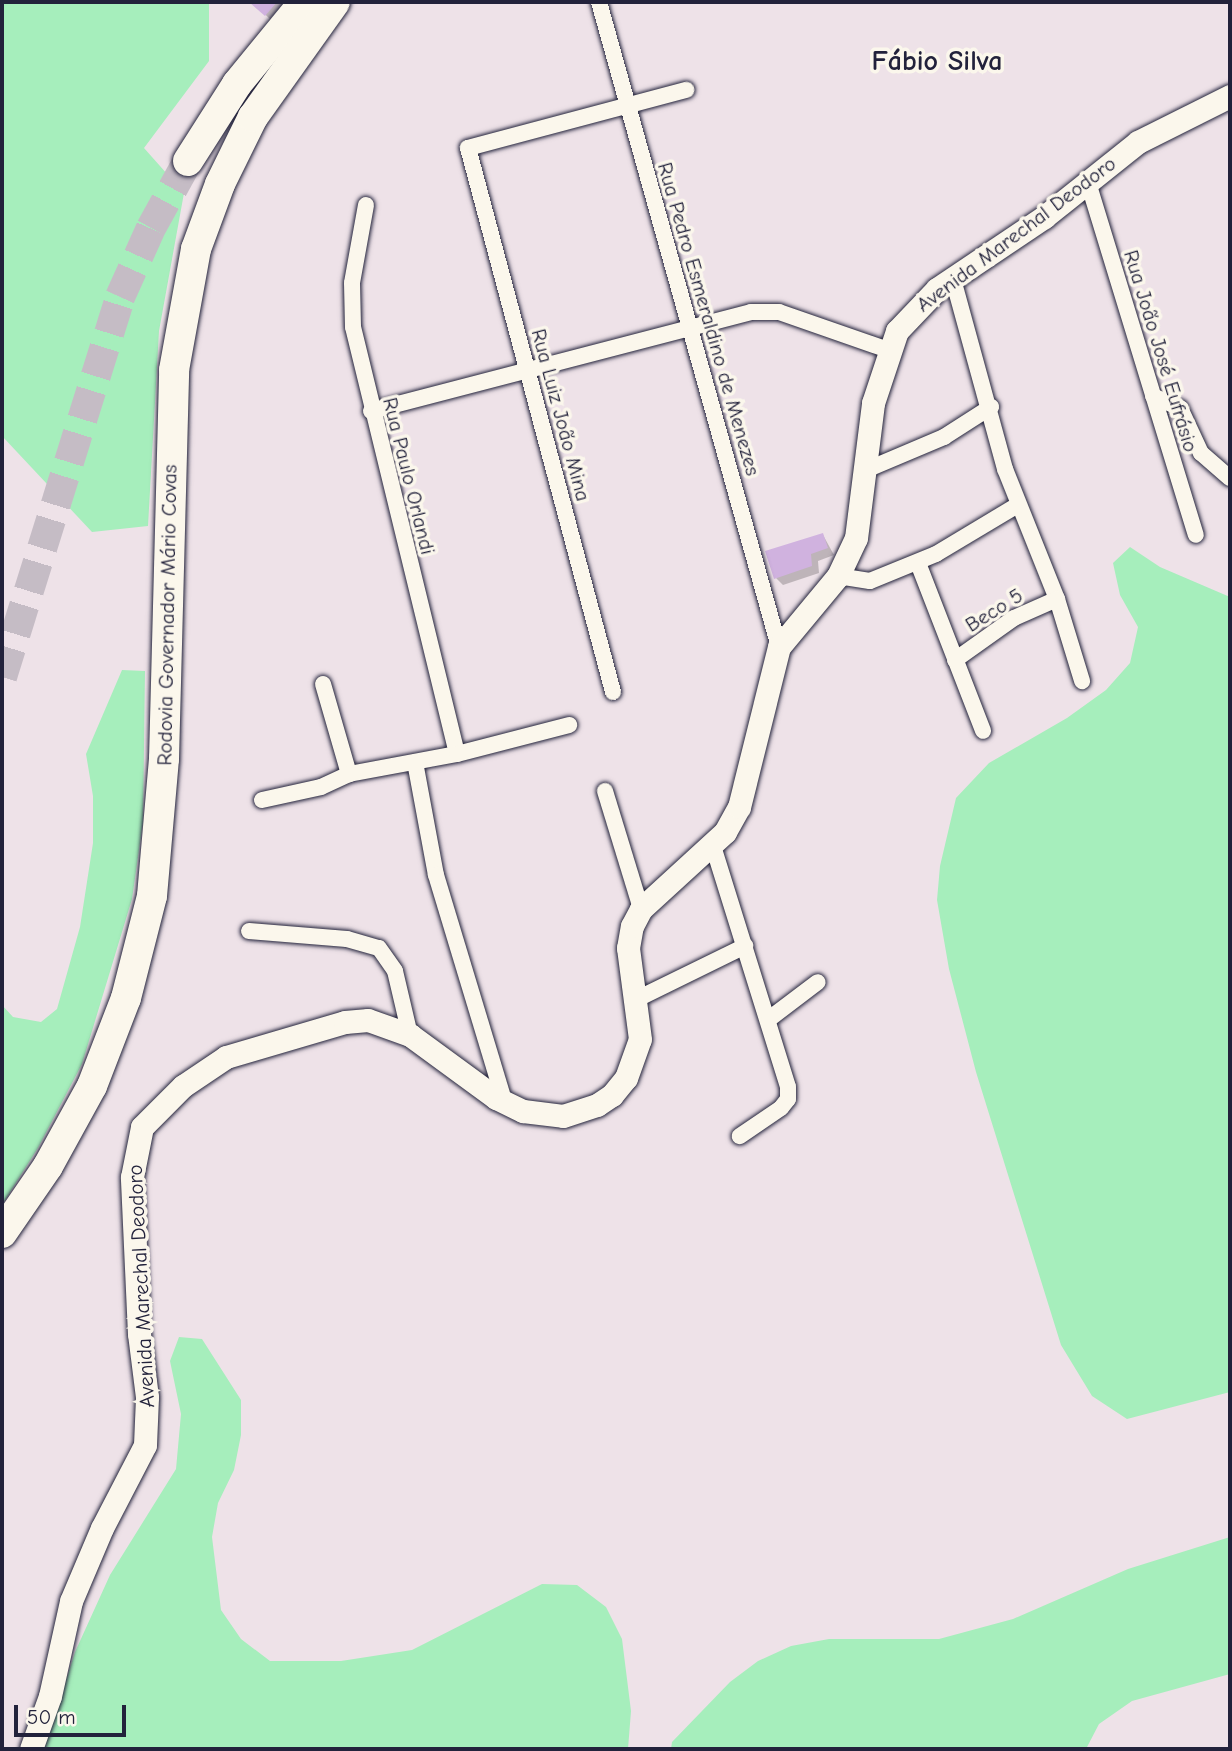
<!DOCTYPE html>
<meta charset="utf-8">
<style>
body{margin:0}
#map{position:relative;width:1232px;height:1751px;overflow:hidden;background:#eee2e8;font-family:"Comic Neue",sans-serif}
div>[style]{position:absolute}
.green>*{inset:0;background:#a6eebc}
.shadow>*{inset:0;background:#0003}
.building>*{inset:0;background:#d0b2df}
.highway-tunnel>*{height:30px;margin-top:-15px;transform-origin:0;background:repeating-linear-gradient(90deg,#c5bcc5 0 30px,transparent 0 45px)}
.roads{filter:drop-shadow(0 0 2px #22223b) drop-shadow(0 0 2px #22223b)}
.street>*{height:16px;margin:-8px;padding:0 8px;transform-origin:8px;border-radius:8px;background:#fbf7ec}
.secondary>*{height:23px;margin:-11.5px;padding:0 11.5px;transform-origin:11.5px;border-radius:11.5px;background:#fbf7ec}
.highway>*{height:30px;margin:-15px;padding:0 15px;transform-origin:15px;border-radius:15px;background:#fbf7ec}
span{translate:-50% -50%;white-space:nowrap;text-align:center;line-height:1.15;-webkit-text-stroke:7px #fbf7ec;paint-order:stroke}
.street-label{font-size:21px;color:#22223b}
.district-label{font-size:28px;color:#22223b;font-weight:700}
.frame{position:absolute;inset:0;border:4px solid #22223b;pointer-events:none}
.scale{position:absolute;left:14px;top:1705px;width:112px;height:32px;box-sizing:border-box;border:4px solid #22223b;border-top:0;padding-left:9px;font-size:21px;line-height:24px;white-space:nowrap;color:#22223b;-webkit-text-stroke:5px #fbf7ec;paint-order:stroke}
</style>
<div id="map">
<div class="green">
<div style="clip-path:polygon(2px 2px,209px 2px,209px 61px,144px 148px,184px 193px,159px 331px,148px 526px,92px 532px,2px 436px)"></div>
<div style="clip-path:polygon(1130px 547px,1160px 567px,1230px 597px,1230px 1392px,1127px 1419px,1092px 1396px,1061px 1345px,976px 1072px,949px 969px,937px 900px,940px 866px,956px 798px,989px 763px,1067px 718px,1106px 690px,1130px 663px,1138px 627px,1120px 595px,1113px 563px)"></div>
<div style="clip-path:polygon(122px 670px,145px 671px,143px 822px,132px 899px,82px 1064px,38px 1148px,2px 1205px,2px 1005px,13px 1017px,41px 1022px,57px 1009px,80px 927px,93px 843px,93px 796px,86px 754px)"></div>
<div style="clip-path:polygon(179px 1337px,202px 1339px,241px 1400px,241px 1435px,234px 1470px,218px 1503px,212px 1537px,221px 1610px,241px 1639px,270px 1661px,341px 1661px,412px 1650px,542px 1584px,577px 1585px,606px 1607px,622px 1639px,631px 1711px,628px 1749px,44px 1749px,75px 1652px,110px 1575px,176px 1469px,181px 1414px,170px 1361px)"></div>
<div style="clip-path:polygon(1230px 1537px,1230px 1674px,1132px 1701px,1099px 1724px,1086px 1749px,671px 1749px,672px 1742px,730px 1682px,758px 1661px,791px 1646px,829px 1639px,939px 1639px,1013px 1619px,1128px 1569px)"></div>
</div>
<div class="shadow">
<div style="clip-path:polygon(257px 2px,285px 2px,270px 19px,255px 5px)"></div>
<div style="clip-path:polygon(823px 535px,834px 555px,818px 561px,819px 573px,783px 585px,776px 578px)"></div>
</div>
<div class="building">
<div style="clip-path:polygon(249px 2px,277px 2px,265px 16px)"></div>
<div style="clip-path:polygon(823px 533px,828px 548px,811px 554px,812px 566px,774px 579px,765px 551px)"></div>
</div>
<div class="highway-tunnel">
<div style="left:2px;top:677px;width:398px;rotate:-72.7deg"></div>
<div style="left:120px;top:297px;width:76px;rotate:-65.8deg"></div>
<div style="left:151px;top:228px;width:77px;rotate:-61.1deg"></div>
</div>
<div class="roads">
<div class="street">
<div style="left:599px;top:2px;width:670px;rotate:74.41deg"></div>
<div style="left:1087px;top:179px;width:372px;rotate:73deg"></div>
<div style="left:366px;top:205px;width:79px;rotate:100.2deg"></div>
<div style="left:352px;top:283px;width:44px;rotate:88.7deg"></div>
<div style="left:353px;top:327px;width:439px;rotate:76.3deg"></div>
<div style="left:953px;top:279px;width:197px;rotate:74.7deg"></div>
<div style="left:1005px;top:469px;width:140px;rotate:68.2deg"></div>
<div style="left:1057px;top:599px;width:86px;rotate:73deg"></div>
<div style="left:1153px;top:396px;width:30px;rotate:24deg"></div>
<div style="left:1180px;top:408px;width:50px;rotate:65deg"></div>
<div style="left:1201px;top:453px;width:38px;rotate:41deg"></div>
<div style="left:371px;top:411px;width:393px;rotate:-14.6deg"></div>
<div style="left:751px;top:312px;width:28px"></div>
<div style="left:779px;top:312px;width:115px;rotate:19.2deg"></div>
<div style="left:866px;top:470px;width:85px;rotate:-22.9deg"></div>
<div style="left:944px;top:437px;width:56px;rotate:-32.6deg"></div>
<div style="left:918px;top:563px;width:180px;rotate:68.8deg"></div>
<div style="left:838px;top:576px;width:32px;rotate:9deg"></div>
<div style="left:870px;top:581px;width:71px;rotate:-22.2deg"></div>
<div style="left:936px;top:554px;width:96px;rotate:-30.9deg"></div>
<div style="left:955px;top:660px;width:72px;rotate:-35.4deg"></div>
<div style="left:1014px;top:618px;width:47px;rotate:-23.8deg"></div>
<div style="left:323px;top:684px;width:94px;rotate:73.9deg"></div>
<div style="left:613px;top:692px;width:563px;rotate:-104.92deg"></div>
<div style="left:468px;top:148px;width:226px;rotate:-14.9deg"></div>
<div style="left:415px;top:762px;width:115px;rotate:79.5deg"></div>
<div style="left:436px;top:875px;width:238px;rotate:73.2deg"></div>
<div style="left:605px;top:791px;width:123px;rotate:73deg"></div>
<div style="left:262px;top:800px;width:60px;rotate:-12.4deg"></div>
<div style="left:321px;top:787px;width:31px;rotate:-25deg"></div>
<div style="left:349px;top:774px;width:110px;rotate:-10.5deg"></div>
<div style="left:457px;top:754px;width:116px;rotate:-14.5deg"></div>
<div style="left:713px;top:846px;width:252px;rotate:72.7deg"></div>
<div style="left:788px;top:1087px;width:12px;rotate:90deg"></div>
<div style="left:788px;top:1099px;width:11px;rotate:128deg"></div>
<div style="left:781px;top:1108px;width:50px;rotate:145.7deg"></div>
<div style="left:249px;top:931px;width:98px;rotate:4.7deg"></div>
<div style="left:347px;top:939px;width:33px;rotate:16deg"></div>
<div style="left:379px;top:948px;width:28px;rotate:55deg"></div>
<div style="left:395px;top:971px;width:66px;rotate:76.8deg"></div>
<div style="left:635px;top:1000px;width:123px;rotate:-26.1deg"></div>
<div style="left:769px;top:1019px;width:61px;rotate:-37.1deg"></div>
</div>
<div class="secondary">
<div style="left:31px;top:1749px;width:56px;rotate:-70.3deg"></div>
<div style="left:50px;top:1696px;width:97px;rotate:-77.5deg"></div>
<div style="left:71px;top:1601px;width:79px;rotate:-67deg"></div>
<div style="left:102px;top:1528px;width:93px;rotate:-62.6deg"></div>
<div style="left:145px;top:1445px;width:48px;rotate:-87.6deg"></div>
<div style="left:147px;top:1397px;width:64px;rotate:-97.2deg"></div>
<div style="left:139px;top:1334px;width:157px;rotate:-92.6deg"></div>
<div style="left:132px;top:1177px;width:51px;rotate:-78.7deg"></div>
<div style="left:142px;top:1127px;width:58px;rotate:-45deg"></div>
<div style="left:183px;top:1086px;width:52px;rotate:-34deg"></div>
<div style="left:226px;top:1057px;width:124px;rotate:-16.4deg"></div>
<div style="left:345px;top:1022px;width:23px;rotate:-5deg"></div>
<div style="left:368px;top:1020px;width:45px;rotate:19.7deg"></div>
<div style="left:410px;top:1035px;width:107px;rotate:36.2deg"></div>
<div style="left:496px;top:1098px;width:30px;rotate:26deg"></div>
<div style="left:523px;top:1111px;width:40px;rotate:7.1deg"></div>
<div style="left:563px;top:1116px;width:36px;rotate:-18deg"></div>
<div style="left:597px;top:1105px;width:18px;rotate:-34deg"></div>
<div style="left:612px;top:1095px;width:22px;rotate:-51deg"></div>
<div style="left:626px;top:1078px;width:41px;rotate:-70.3deg"></div>
<div style="left:640px;top:1039px;width:92px;rotate:-97.5deg"></div>
<div style="left:628px;top:948px;width:22px;rotate:-80deg"></div>
<div style="left:632px;top:926px;width:19px;rotate:-62deg"></div>
<div style="left:641px;top:909px;width:114px;rotate:-42.5deg"></div>
<div style="left:725px;top:832px;width:29px;rotate:-61deg"></div>
<div style="left:739px;top:807px;width:165px;rotate:-76deg"></div>
<div style="left:779px;top:647px;width:92px;rotate:-50.3deg"></div>
<div style="left:838px;top:576px;width:42px;rotate:-64.7deg"></div>
<div style="left:856px;top:538px;width:136px;rotate:-82.8deg"></div>
<div style="left:873px;top:403px;width:76px;rotate:-71.6deg"></div>
<div style="left:897px;top:331px;width:58px;rotate:-46.4deg"></div>
<div style="left:937px;top:289px;width:129px;rotate:-33.9deg"></div>
<div style="left:1044px;top:217px;width:120px;rotate:-38.6deg"></div>
<div style="left:1138px;top:142px;width:103px;rotate:-26.6deg"></div>
</div>
<div class="highway">
<div style="left:188px;top:161px;width:91px;rotate:-57.5deg"></div>
<div style="left:237px;top:84px;width:106px;rotate:-50.7deg"></div>
<div style="left:2px;top:1233px;width:81px;rotate:-55.5deg"></div>
<div style="left:48px;top:1166px;width:91px;rotate:-61.2deg"></div>
<div style="left:92px;top:1086px;width:94px;rotate:-68.9deg"></div>
<div style="left:126px;top:998px;width:105px;rotate:-75.7deg"></div>
<div style="left:152px;top:896px;width:138px;rotate:-85deg"></div>
<div style="left:164px;top:759px;width:389px;rotate:-88.5deg"></div>
<div style="left:174px;top:370px;width:123px;rotate:-79.7deg"></div>
<div style="left:196px;top:249px;width:69px;rotate:-69.7deg"></div>
<div style="left:220px;top:184px;width:75px;rotate:-63.8deg"></div>
<div style="left:253px;top:117px;width:141px;rotate:-54.5deg"></div>
</div>
</div>
<div class="street-label">
<span style="left:1016px;top:234px;rotate:-37deg">Avenida Marechal Deodoro</span>
<span style="left:709px;top:319px;rotate:74deg">Rua Pedro Esmeraldino de Menezes</span>
<span style="left:1161px;top:351px;rotate:73deg">Rua João José Eufrásio</span>
<span style="left:561px;top:415px;rotate:75deg">Rua Luiz João Mina</span>
<span style="left:409px;top:476px;rotate:76deg">Rua Paulo Orlandi</span>
<span style="left:994px;top:610px;rotate:-32deg">Beco 5</span>
<span style="left:167px;top:615px;rotate:-89deg">Rodovia Governador Mário Covas</span>
<span style="left:141px;top:1286px;rotate:-93deg">Avenida Marechal Deodoro</span>
</div>
<div class="district-label">
<span style="left:937px;top:61px">Fábio Silva</span>
</div>
<div class="frame"></div>
<div class="scale">50 m</div>
</div>
